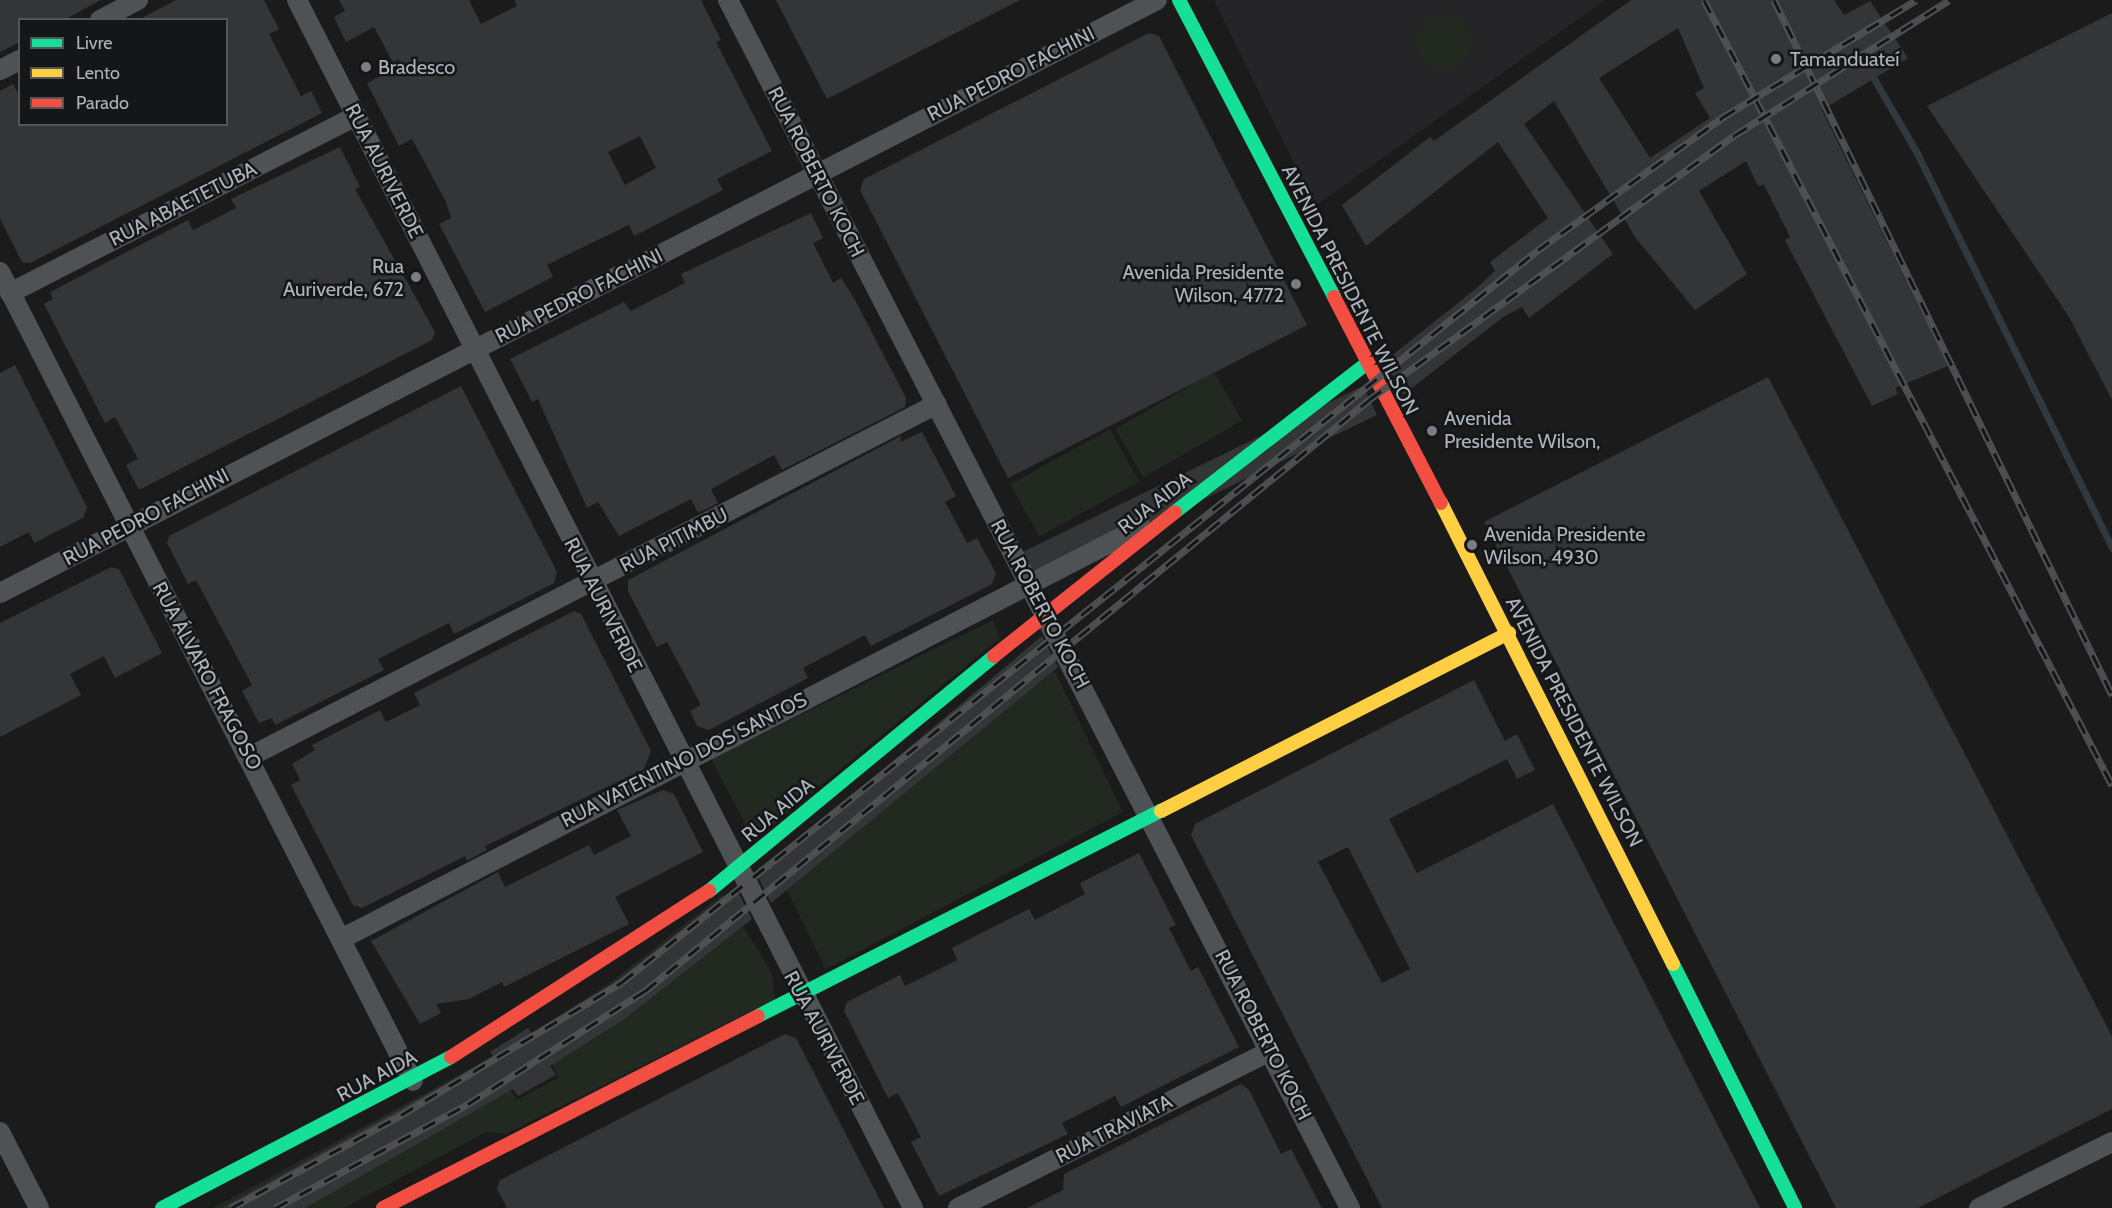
<!DOCTYPE html>
<meta charset="utf-8">
<style>
body{margin:0}
#map{position:relative;width:2112px;height:1208px;overflow:hidden;background:#1b1b1c;font-family:Cabin,sans-serif}
div>[style]{position:absolute}
.built>*{inset:0;background:#252528}
.green>*{inset:0;background:#212921;transform-origin:0 0}
.round{border-radius:50%}
.stream>*{height:7px;margin:-3.5px;padding:0 3.5px;transform-origin:3.5px;border-radius:3.5px;background:#2e3a3e}
.building>*{inset:0;background:#343536;transform-origin:0 0}
.street>*{height:20px;margin:-10px;padding:0 10px;transform-origin:10px;border-radius:10px;background:#4f5255}
.fast>*{height:14px;margin:-7px;padding:0 7px;transform-origin:7px;border-radius:7px;background:#16e098}
.slow>*{height:14px;margin:-7px;padding:0 7px;transform-origin:7px;border-radius:7px;background:#ffcf43}
.jam>*{height:14px;margin:-7px;padding:0 7px;transform-origin:7px;border-radius:7px;background:#f24e42}
.rail>*{height:7px;margin-top:-3.5px;transform-origin:0;background:repeating-linear-gradient(90deg,#151618 0 14px,#505153 0 28px);box-sizing:border-box;border-block:2px solid #505153}
.dots>*{width:16px;height:16px;translate:-50% -50%;box-sizing:border-box;border:3px solid #151618;border-radius:50%}
span{translate:-50% -50%;white-space:nowrap;text-align:center;line-height:1.15;-webkit-text-stroke:5px #151618;paint-order:stroke}
.poi-label{font-size:20px;color:#adb4bc}
.left{translate:0 -50%;text-align:left}
.right{translate:-100% -50%;text-align:right}
.street-label{font-size:20px;color:#adb4bc}
.legend{position:absolute;left:18px;top:18px;width:210px;height:108px;box-sizing:border-box;background:#151618;border:2px solid #52555a;margin:0;padding:8px 10px;list-style:none;font-size:18px;color:#adb4bc}
.legend li{display:flex;align-items:center;gap:12px;height:30px}
.legend b{width:30px;border:2px solid #52555a}
</style>
<div id="map">
<div class="built">
<div style="clip-path:polygon(1214px 0,1605px 0,1315px 206px)"></div>
</div>
<div class="green">
<div class="round" style="left:1416px;top:14px;width:56px;height:56px"></div>
<div style="left:1214px;top:372px;width:56px;height:114px;rotate:60deg"></div>
<div style="left:1110px;top:429px;width:60px;height:114px;rotate:61deg"></div>
<div style="clip-path:polygon(993px 620px,1000px 638px,754px 840px,711px 759px)"></div>
<div style="clip-path:polygon(1045px 651px,1123px 812px,826px 969px,775px 866px)"></div>
<div style="clip-path:polygon(723px 894px,772px 973px,775px 999px,506px 1134px,486px 1132px,344px 1208px,213px 1208px,490px 1058px,517px 1100px,559px 1077px,533px 1032px,608px 984px)"></div>
</div>
<div class="stream">
<div style="left:1870px;top:72px;width:94px;rotate:59.9deg"></div>
<div style="left:1917px;top:153px;width:441px;rotate:63.7deg"></div>
</div>
<div class="building">
<div style="clip-path:polygon(0 0,101px 0,64px 20px,20px 20px,20px 42px,0 52px)"></div>
<div style="clip-path:polygon(176px 0,264px 0,279px 29px,269px 34px,301px 96px,311px 91px,322px 113px,30px 263px,22px 262px,0 219px,0 91px,13px 84px,20px 97px,20px 124px,226px 124px,226px 20px,138px 20px)"></div>
<div style="clip-path:polygon(evenodd,339px 0,469px 0,481px 24px,517px 6px,514px 0,701px 0,721px 40px,716px 42px,772px 151px,717px 179px,723px 190px,634px 236px,629px 225px,575px 251px,547px 265px,553px 277px,485px 312px,439px 224px,451px 218px,446px 202px,412px 139px,399px 146px,367px 83px,396px 68px,374px 27px,346px 42px,334px 17px,345px 11px,339px 0,640px 136px,656px 168px,625px 185px,608px 152px,640px 136px)"></div>
<div style="clip-path:polygon(776px 0,1020px 0,827px 99px)"></div>
<div style="clip-path:polygon(evenodd,1631px 0,1834px 0,1844px 15px,1870px 1px,1908px 58px,1822px 110px,1948px 366px,1895px 388px,1898px 394px,1872px 406px,1785px 240px,1790px 237px,1764px 185px,1758px 186px,1746px 161px,1699px 191px,1747px 274px,1695px 310px,1635px 237px,1554px 101px,1524px 124px,1613px 254px,1529px 318px,1522px 307px,1503px 317px,1403px 395px,1385px 361px,1478px 287px,1495px 271px,1490px 262px,1548px 218px,1498px 142px,1366px 246px,1342px 205px,1430px 137px,1434px 141px,1631px 0,1678px 28px,1704px 88px,1695px 93px,1710px 118px,1650px 158px,1599px 78px,1678px 28px)"></div>
<div style="clip-path:polygon(2112px 13px,2112px 400px,2069px 317px,1927px 106px)"></div>
<div style="clip-path:polygon(1149px 33px,1159px 36px,1307px 325px,1008px 478px,860px 190px,864px 179px)"></div>
<div style="clip-path:polygon(340px 147px,360px 187px,355px 189px,435px 332px,432px 340px,139px 490px,126px 465px,138px 459px,115px 417px,105px 423px,44px 304px,53px 299px,50px 292px,188px 220px,193px 230px,236px 208px,231px 199px)"></div>
<div style="clip-path:polygon(811px 213px,823px 238px,813px 243px,833px 283px,841px 278px,854px 298px,906px 398px,905px 407px,782px 470px,774px 455px,711px 489px,718px 503px,698px 513px,691px 499px,619px 536px,598px 502px,587px 508px,538px 399px,532px 402px,510px 359px,624px 302px,631px 311px,685px 283px,681px 274px)"></div>
<div style="clip-path:polygon(15px 365px,87px 507px,83px 518px,34px 543px,29px 532px,0 547px,0 373px)"></div>
<div style="clip-path:polygon(1768px 377px,2112px 1036px,2112px 1109px,1918px 1208px,1836px 1208px,1484px 522px)"></div>
<div style="clip-path:polygon(461px 386px,557px 572px,554px 583px,454px 634px,449px 623px,378px 659px,384px 670px,275px 725px,272px 718px,259px 723px,242px 691px,252px 685px,196px 580px,188px 584px,167px 543px,169px 536px)"></div>
<div style="left:1363px;top:386px;width:32px;height:383px;rotate:64deg"></div>
<div style="clip-path:polygon(922px 432px,956px 496px,945px 502px,967px 543px,977px 538px,996px 573px,992px 584px,871px 646px,865px 635px,803px 668px,808px 678px,709px 730px,697px 726px,690px 711px,701px 705px,667px 642px,657px 647px,628px 591px,628px 580px,901px 436px,900px 442px)"></div>
<div style="clip-path:polygon(111px 567px,119px 569px,162px 653px,115px 678px,104px 656px,70px 674px,81px 695px,0 737px,0 623px)"></div>
<div style="clip-path:polygon(574px 611px,581px 614px,651px 751px,644px 769px,485px 846px,487px 850px,467px 861px,465px 856px,362px 908px,353px 905px,291px 785px,300px 780px,292px 764px,315px 750px,312px 745px,380px 710px,386px 722px,420px 705px,414px 693px)"></div>
<div style="clip-path:polygon(1042px 636px,1058px 667px,771px 903px,757px 875px)"></div>
<div style="clip-path:polygon(evenodd,1474px 680px,1505px 741px,1517px 734px,1535px 770px,1517px 779px,1507px 759px,1389px 819px,1417px 873px,1553px 804px,1760px 1208px,1382px 1208px,1191px 835px,1195px 824px,1474px 680px,1348px 847px,1410px 969px,1382px 983px,1318px 862px,1348px 847px)"></div>
<div style="clip-path:polygon(663px 790px,674px 794px,703px 852px,615px 897px,629px 924px,504px 987px,502px 982px,469px 999px,436px 1004px,441px 1013px,420px 1024px,371px 941px,498px 872px,505px 887px,589px 845px,594px 855px,631px 836px,617px 810px)"></div>
<div style="clip-path:polygon(1139px 853px,1176px 925px,1169px 928px,1191px 971px,1198px 967px,1239px 1047px,1121px 1107px,1115px 1096px,1062px 1123px,1068px 1134px,939px 1196px,911px 1142px,921px 1137px,898px 1093px,888px 1098px,844px 1011px,847px 1002px,900px 975px,905px 986px,957px 960px,952px 948px,1029px 909px,1035px 920px,1085px 894px,1080px 883px)"></div>
<div style="clip-path:polygon(737px 890px,752px 919px,623px 1020px,550px 1066px,556px 1075px,518px 1096px,513px 1089px,305px 1208px,222px 1208px,494px 1057px,490px 1052px,528px 1028px,532px 1034px,613px 983px)"></div>
<div style="clip-path:polygon(785px 1034px,796px 1038px,884px 1208px,507px 1208px,497px 1189px,500px 1180px)"></div>
<div style="clip-path:polygon(1241px 1084px,1249px 1090px,1281px 1154px,1291px 1149px,1322px 1208px,1027px 1208px,1063px 1190px,1064px 1174px)"></div>
</div>
<div class="street">
<div style="left:297px;top:0;width:1356px;rotate:62.98deg"></div>
<div style="left:728px;top:0;width:1359px;rotate:62.76deg"></div>
<div style="left:100px;top:20px;width:43px;rotate:-27.8deg"></div>
<div style="left:0;top:70px;width:22px;rotate:-27deg"></div>
<div style="left:0;top:272px;width:908px;rotate:62.96deg"></div>
<div style="left:10px;top:293px;width:389px;rotate:-27.1deg"></div>
<div style="left:0;top:593px;width:1300px;rotate:-27.14deg"></div>
<div style="left:249px;top:757px;width:773px;rotate:-27.16deg"></div>
<div style="left:341px;top:939px;width:900px;rotate:-27.25deg"></div>
<div style="left:0;top:1132px;width:85px;rotate:62.8deg"></div>
<div style="left:958px;top:1208px;width:349px;rotate:-26.7deg"></div>
<div style="left:1979px;top:1208px;width:148px;rotate:-26.4deg"></div>
</div>
<div class="fast">
<div style="left:1179px;top:0;width:335px;rotate:62.4deg"></div>
<div style="left:1175px;top:512px;width:242px;rotate:-37.8deg"></div>
<div style="left:709px;top:891px;width:369px;rotate:-39.5deg"></div>
<div style="left:1673px;top:964px;width:273px;rotate:63.4deg"></div>
<div style="left:758px;top:1016px;width:452px;rotate:-27deg"></div>
<div style="left:162px;top:1208px;width:326px;rotate:-27.6deg"></div>
</div>
<div class="slow">
<div style="left:1441px;top:503px;width:516px;rotate:63.29deg"></div>
<div style="left:1161px;top:811px;width:391px;rotate:-27.1deg"></div>
</div>
<div class="jam">
<div style="left:1334px;top:297px;width:232px;rotate:62.6deg"></div>
<div style="left:994px;top:656px;width:231px;rotate:-38.5deg"></div>
<div style="left:451px;top:1057px;width:307px;rotate:-32.8deg"></div>
<div style="left:383px;top:1208px;width:421px;rotate:-27.1deg"></div>
</div>
<div class="rail">
<div style="left:1704px;top:0;width:885px;rotate:62.54deg"></div>
<div style="left:1774px;top:0;width:773px;rotate:64.06deg"></div>
<div style="left:231px;top:1208px;width:194px;rotate:-28.7deg"></div>
<div style="left:401px;top:1115px;width:258px;rotate:-31deg"></div>
<div style="left:622px;top:982px;width:1173px;rotate:-38.63deg"></div>
<div style="left:1538px;top:250px;width:228px;rotate:-35.7deg"></div>
<div style="left:1723px;top:117px;width:226px;rotate:-31.2deg"></div>
<div style="left:275px;top:1208px;width:219px;rotate:-28.3deg"></div>
<div style="left:468px;top:1104px;width:210px;rotate:-32.6deg"></div>
<div style="left:645px;top:991px;width:936px;rotate:-39.23deg"></div>
<div style="left:1370px;top:399px;width:450px;rotate:-35.9deg"></div>
<div style="left:1735px;top:135px;width:253px;rotate:-32.2deg"></div>
</div>
<div class="dots">
<div style="left:1776px;top:59px;background:#7a7e84"></div>
<div style="left:366px;top:67px;background:#7a7e84"></div>
<div style="left:416px;top:277px;background:#7a7e84"></div>
<div style="left:1296px;top:284px;background:#7a7e84"></div>
<div style="left:1432px;top:431px;background:#7a7e84"></div>
<div style="left:1472px;top:545px;background:#7a7e84"></div>
</div>
<div class="poi-label">
<span class="left" style="left:1790px;top:59px">Tamanduateí</span>
<span class="left" style="left:378px;top:67px">Bradesco</span>
<span class="right" style="left:404px;top:278px">Rua<br>Auriverde, 672</span>
<span class="right" style="left:1284px;top:284px">Avenida Presidente<br>Wilson, 4772</span>
<span class="left" style="left:1444px;top:430px">Avenida<br>Presidente Wilson,</span>
<span class="left" style="left:1484px;top:546px">Avenida Presidente<br>Wilson, 4930</span>
</div>
<div class="street-label">
<span style="left:1011px;top:74px;rotate:-27deg">RUA PEDRO FACHINI</span>
<span style="left:384px;top:171px;rotate:63deg">RUA AURIVERDE</span>
<span style="left:816px;top:172px;rotate:63deg">RUA ROBERTO KOCH</span>
<span style="left:183px;top:204px;rotate:-27deg">RUA ABAETETUBA</span>
<span style="left:1350px;top:290px;rotate:63deg">AVENIDA PRESIDENTE WILSON</span>
<span style="left:579px;top:296px;rotate:-27deg">RUA PEDRO FACHINI</span>
<span style="left:1155px;top:503px;rotate:-38deg">RUA AIDA</span>
<span style="left:146px;top:517px;rotate:-28deg">RUA PEDRO FACHINI</span>
<span style="left:674px;top:540px;rotate:-27deg">RUA PITIMBU</span>
<span style="left:1040px;top:604px;rotate:62deg">RUA ROBERTO KOCH</span>
<span style="left:603px;top:605px;rotate:63deg">RUA AURIVERDE</span>
<span style="left:207px;top:676px;rotate:62deg">RUA ÁLVARO FRAGOSO</span>
<span style="left:1574px;top:722px;rotate:63deg">AVENIDA PRESIDENTE WILSON</span>
<span style="left:684px;top:760px;rotate:-27deg">RUA VATENTINO DOS SANTOS</span>
<span style="left:778px;top:810px;rotate:-40deg">RUA AIDA</span>
<span style="left:1263px;top:1035px;rotate:63deg">RUA ROBERTO KOCH</span>
<span style="left:824px;top:1038px;rotate:62deg">RUA AURIVERDE</span>
<span style="left:377px;top:1076px;rotate:-28deg">RUA AIDA</span>
<span style="left:1114px;top:1129px;rotate:-27deg">RUA TRAVIATA</span>
</div>
<ul class="legend">
<li><b style="height:8px;background:#16e098"></b>Livre</li>
<li><b style="height:8px;background:#ffcf43"></b>Lento</li>
<li><b style="height:8px;background:#f24e42"></b>Parado</li>
</ul>
</div>
